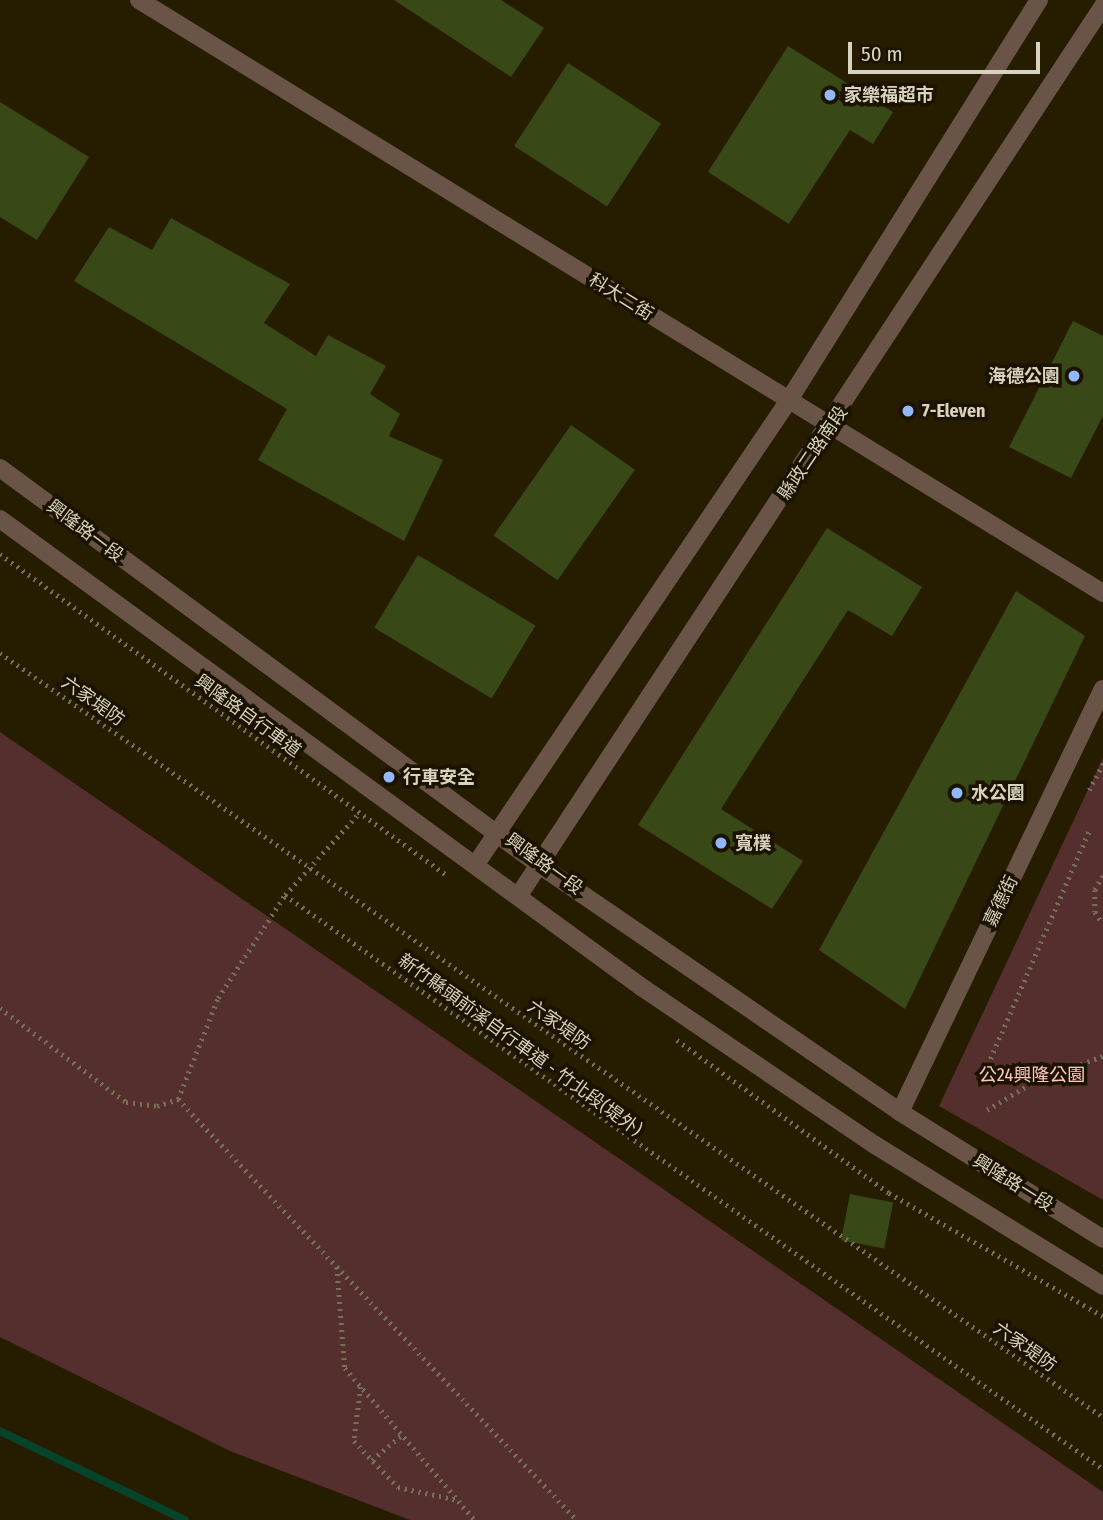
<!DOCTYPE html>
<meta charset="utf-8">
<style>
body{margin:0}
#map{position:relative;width:1103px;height:1520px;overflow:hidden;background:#261c00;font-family:"Fira Sans Condensed","Noto Sans TC",sans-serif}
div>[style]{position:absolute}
.green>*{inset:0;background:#552e2e}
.stream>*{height:8px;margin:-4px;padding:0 4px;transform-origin:4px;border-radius:4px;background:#05442a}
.building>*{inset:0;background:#394817;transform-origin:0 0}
.path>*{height:4.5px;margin-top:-2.25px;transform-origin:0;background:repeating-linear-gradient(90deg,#776f58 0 2px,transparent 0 7px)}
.minor>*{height:18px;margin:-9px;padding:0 9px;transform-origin:9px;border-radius:9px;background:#695447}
.dots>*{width:19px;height:19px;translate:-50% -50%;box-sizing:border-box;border:4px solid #1b1300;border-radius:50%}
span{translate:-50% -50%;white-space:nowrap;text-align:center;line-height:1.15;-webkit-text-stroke:7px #1b1300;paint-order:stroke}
.poi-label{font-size:18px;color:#d8d2c1;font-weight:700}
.left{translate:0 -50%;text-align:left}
.right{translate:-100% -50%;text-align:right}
.street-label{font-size:18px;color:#d8d2c1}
.park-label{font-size:18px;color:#ffc7c6}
.scale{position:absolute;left:848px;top:42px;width:192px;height:32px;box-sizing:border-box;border:4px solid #d8d2c1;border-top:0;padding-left:9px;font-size:21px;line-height:24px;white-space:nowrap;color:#d8d2c1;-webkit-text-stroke:5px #1b1300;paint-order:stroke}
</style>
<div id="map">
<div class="green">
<div style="clip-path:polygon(0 732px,1103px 1492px,1103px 1520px,410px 1520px,230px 1451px,0 1337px)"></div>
<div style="clip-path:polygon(1103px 758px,1103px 1200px,939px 1106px)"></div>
</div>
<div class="stream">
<div style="left:0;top:1431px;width:205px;rotate:25.7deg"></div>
</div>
<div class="building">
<div style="clip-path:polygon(394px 0,501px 0,544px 28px,511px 77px)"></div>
<div style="clip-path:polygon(788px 46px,893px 112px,873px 144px,850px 130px,789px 224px,708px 172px)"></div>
<div style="left:568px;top:63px;width:111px;height:99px;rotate:33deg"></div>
<div style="clip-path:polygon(0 102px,89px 157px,37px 240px,0 217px)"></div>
<div style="clip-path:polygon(171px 218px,290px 284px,264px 323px,316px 356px,328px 335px,386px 366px,370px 394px,400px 414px,389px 436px,443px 460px,404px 541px,258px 460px,287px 409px,74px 281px,109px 227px,152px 250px)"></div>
<div style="clip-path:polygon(1073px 321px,1103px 336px,1103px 416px,1071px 478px,1009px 447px)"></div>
<div style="left:571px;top:425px;width:78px;height:135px;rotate:35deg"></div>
<div style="clip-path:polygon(827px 528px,922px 587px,892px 636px,848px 610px,721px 809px,803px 861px,772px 909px,638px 825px)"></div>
<div style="left:418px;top:555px;width:137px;height:85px;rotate:31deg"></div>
<div style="clip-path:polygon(1016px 591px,1085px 636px,905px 1009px,819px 950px)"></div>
<div style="left:850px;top:1194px;width:44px;height:47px;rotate:11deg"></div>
</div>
<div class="path">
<div style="left:0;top:554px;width:552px;rotate:35.71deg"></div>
<div style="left:0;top:653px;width:1342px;rotate:34.71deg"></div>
<div style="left:1089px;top:790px;width:30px;rotate:-62deg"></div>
<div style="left:1103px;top:876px;width:16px;rotate:120deg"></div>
<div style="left:1095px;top:890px;width:22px;rotate:90deg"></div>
<div style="left:1095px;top:912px;width:14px;rotate:56deg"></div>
<div style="left:285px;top:895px;width:110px;rotate:-47.9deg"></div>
<div style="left:0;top:1008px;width:157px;rotate:36.7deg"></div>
<div style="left:126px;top:1102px;width:31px;rotate:7deg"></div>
<div style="left:157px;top:1106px;width:22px;rotate:-18deg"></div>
<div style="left:178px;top:1099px;width:109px;rotate:-68.4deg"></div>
<div style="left:218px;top:998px;width:123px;rotate:-57deg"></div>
<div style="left:285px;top:895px;width:999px;rotate:35.06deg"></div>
<div style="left:677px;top:1040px;width:261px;rotate:35.8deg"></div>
<div style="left:889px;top:1193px;width:247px;rotate:29.9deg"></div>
<div style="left:982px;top:1078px;width:269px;rotate:-66.6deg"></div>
<div style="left:178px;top:1099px;width:580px;rotate:46.54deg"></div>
<div style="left:987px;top:1110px;width:56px;rotate:-31.1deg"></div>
<div style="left:1035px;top:1081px;width:72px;rotate:-20.2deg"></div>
<div style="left:337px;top:1267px;width:101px;rotate:85.5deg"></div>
<div style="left:345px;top:1368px;width:200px;rotate:49.5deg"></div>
<div style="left:361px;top:1387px;width:54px;rotate:97.4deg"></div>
<div style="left:354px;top:1441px;width:64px;rotate:46.3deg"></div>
<div style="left:398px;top:1487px;width:60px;rotate:12.4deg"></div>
<div style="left:372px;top:1460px;width:39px;rotate:-40deg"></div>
</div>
<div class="minor">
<div style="left:139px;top:0;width:1132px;rotate:31.6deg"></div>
<div style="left:0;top:468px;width:668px;rotate:36.36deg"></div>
<div style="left:538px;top:864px;width:439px;rotate:34.4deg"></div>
<div style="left:900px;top:1112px;width:239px;rotate:32deg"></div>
<div style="left:0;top:519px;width:796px;rotate:36.11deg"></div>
<div style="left:643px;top:988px;width:280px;rotate:34.1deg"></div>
<div style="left:875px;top:1145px;width:268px;rotate:31.7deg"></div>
<div style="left:476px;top:864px;width:560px;rotate:-56deg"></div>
<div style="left:789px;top:400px;width:472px;rotate:-58deg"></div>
<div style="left:519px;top:895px;width:1064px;rotate:-56.7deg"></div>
<div style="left:900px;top:1112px;width:469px;rotate:-64.4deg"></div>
</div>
<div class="dots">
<div style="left:830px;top:95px;background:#93b7fd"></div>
<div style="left:1074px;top:376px;background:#93b7fd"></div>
<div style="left:908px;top:411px;background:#93b7fd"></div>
<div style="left:389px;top:777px;background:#93b7fd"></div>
<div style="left:957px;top:793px;background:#93b7fd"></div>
<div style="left:721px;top:843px;background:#93b7fd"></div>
</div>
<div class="poi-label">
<span class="left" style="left:844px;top:95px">家樂福超市</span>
<span class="right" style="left:1060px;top:376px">海德公園</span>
<span class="left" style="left:922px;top:411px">7-Eleven</span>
<span class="left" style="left:403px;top:777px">行車安全</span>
<span class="left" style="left:971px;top:793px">水公園</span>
<span class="left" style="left:735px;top:843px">寬樸</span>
</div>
<div class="street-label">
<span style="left:621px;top:297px;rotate:32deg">科大二街</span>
<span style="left:813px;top:453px;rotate:-56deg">縣政二路南段</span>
<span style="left:85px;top:531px;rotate:37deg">興隆路一段</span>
<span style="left:93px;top:701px;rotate:35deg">六家堤防</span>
<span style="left:248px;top:716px;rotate:36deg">興隆路自行車道</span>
<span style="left:544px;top:864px;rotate:36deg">興隆路一段</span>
<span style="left:1001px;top:901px;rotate:-64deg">嘉德街</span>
<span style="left:559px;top:1025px;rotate:35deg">六家堤防</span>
<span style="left:520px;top:1045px;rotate:36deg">新竹縣頭前溪自行車道 - 竹北段(堤外)</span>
<span style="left:1013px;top:1183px;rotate:32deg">興隆路一段</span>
<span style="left:1025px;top:1347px;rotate:35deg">六家堤防</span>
</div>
<div class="park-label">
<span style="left:1032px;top:1075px">公24興隆公園</span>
</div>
<div class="scale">50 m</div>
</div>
